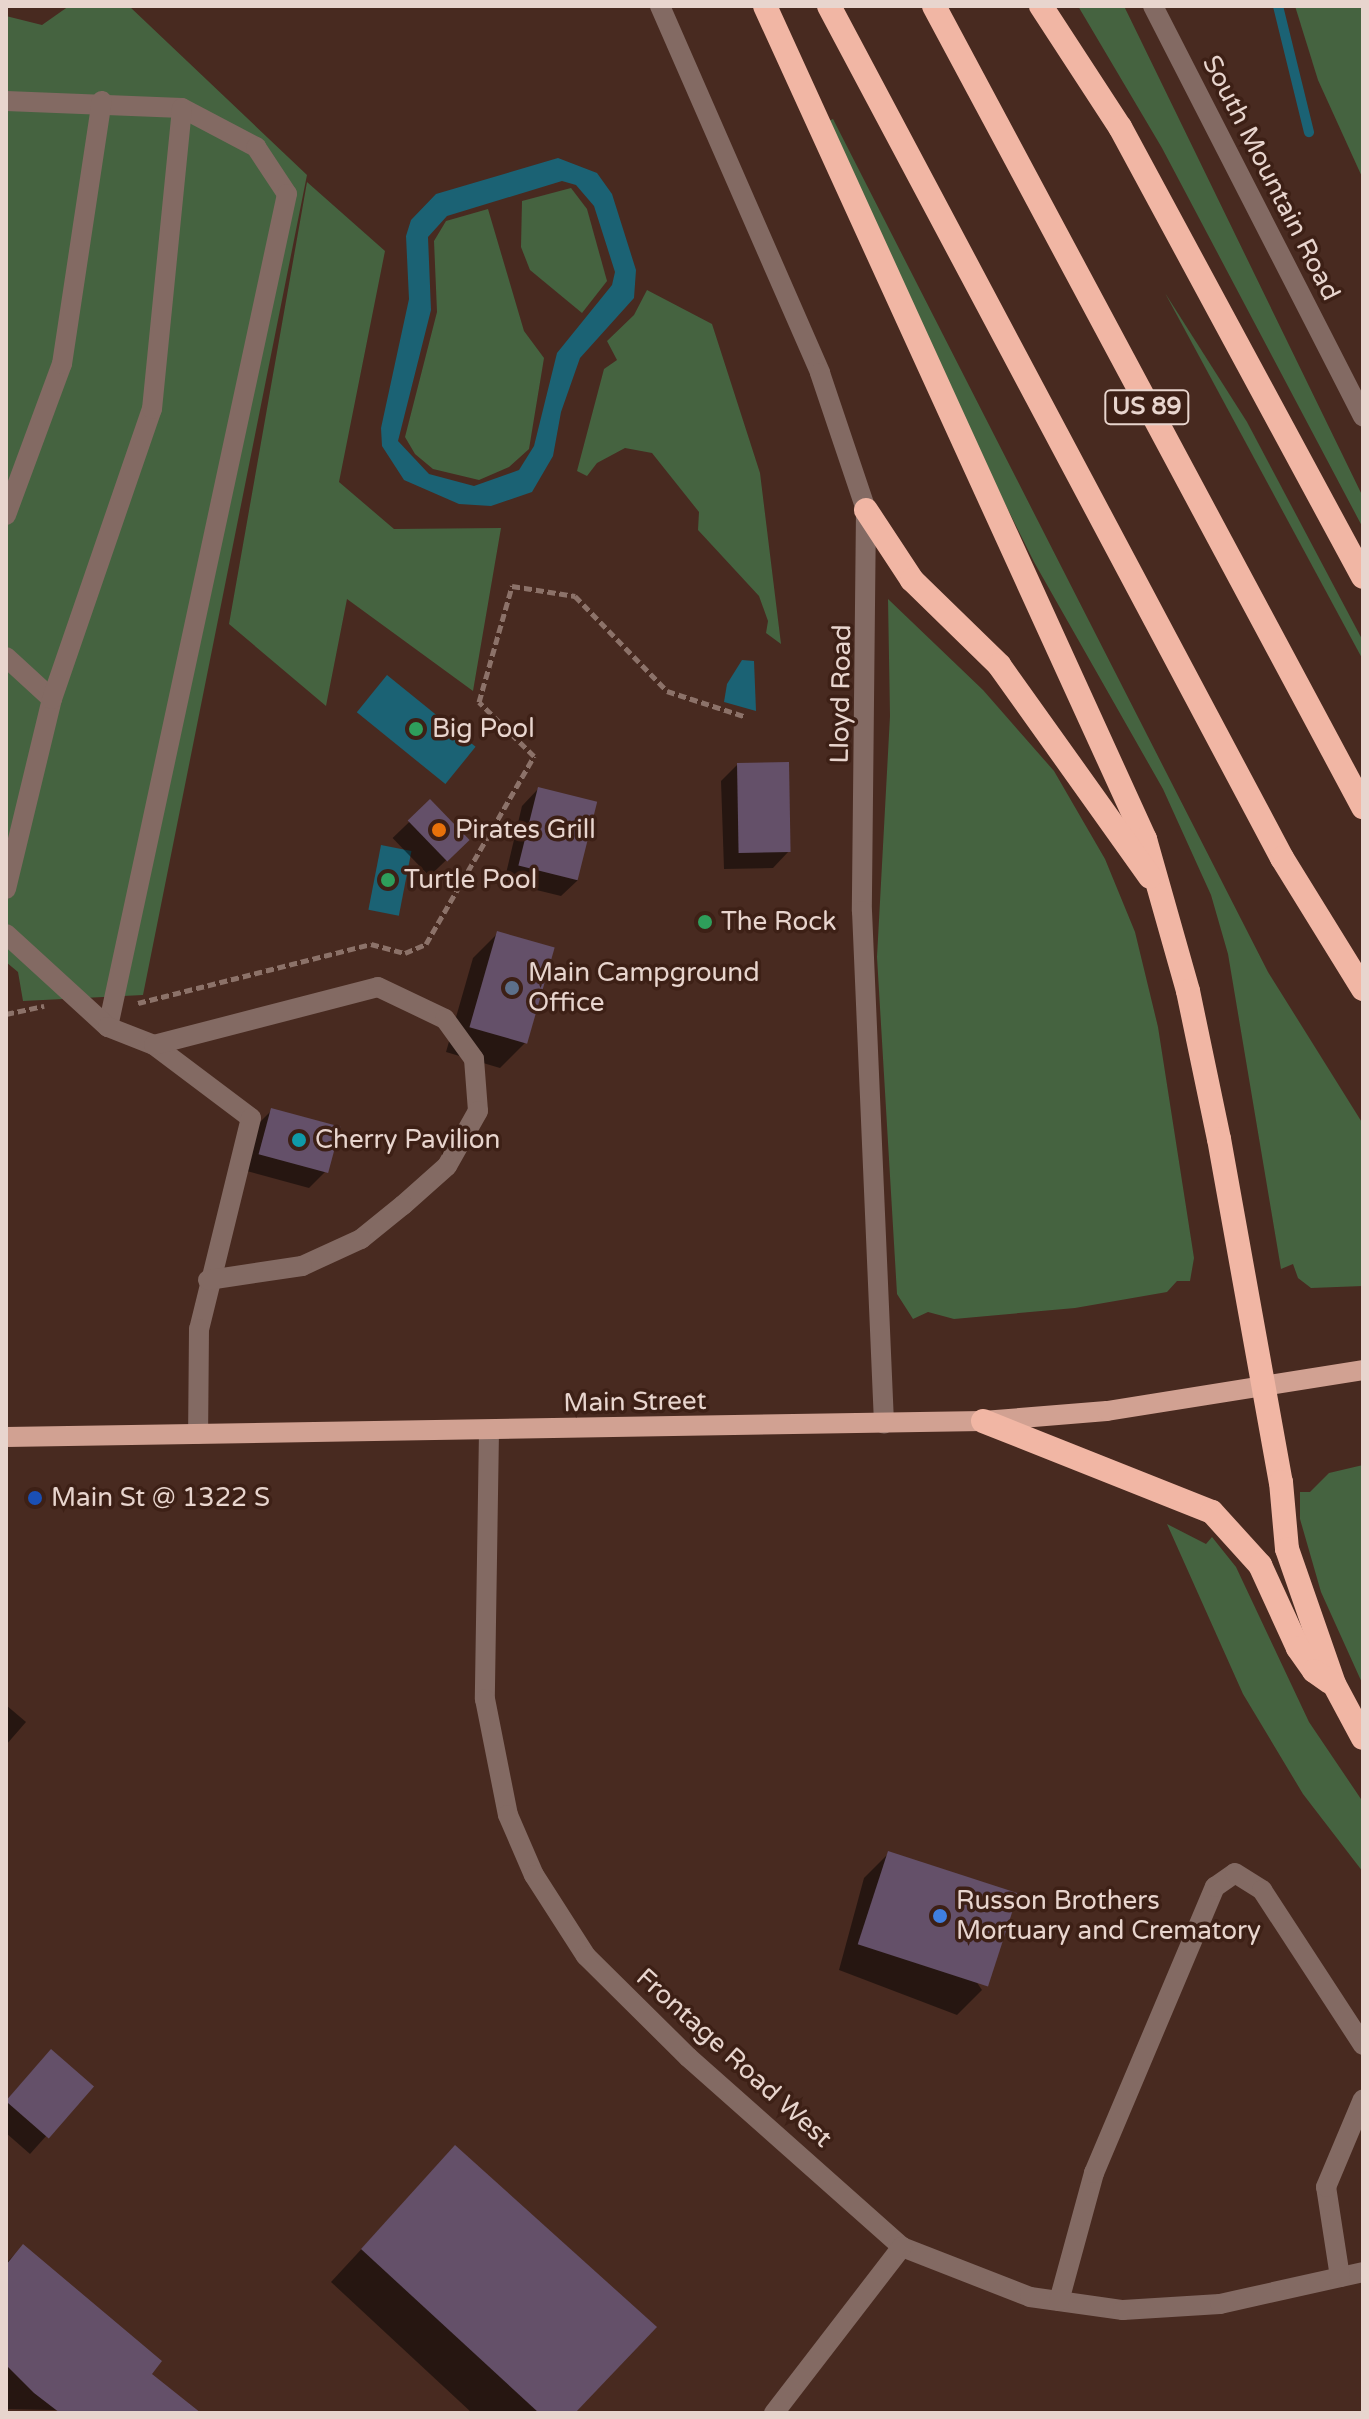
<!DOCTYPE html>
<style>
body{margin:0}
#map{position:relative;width:1369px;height:2419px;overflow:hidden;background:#482a20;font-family:"Varela Round",sans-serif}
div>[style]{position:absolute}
.green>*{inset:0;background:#456340}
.water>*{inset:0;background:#1b6274;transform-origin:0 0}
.shadow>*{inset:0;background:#0007;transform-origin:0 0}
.stream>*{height:10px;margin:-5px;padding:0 5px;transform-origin:5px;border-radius:5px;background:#1b6274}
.building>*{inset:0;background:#645069;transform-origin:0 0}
.path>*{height:5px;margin-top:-2.5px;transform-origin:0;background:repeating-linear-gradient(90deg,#8c7269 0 8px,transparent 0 12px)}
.minor>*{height:20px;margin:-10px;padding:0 10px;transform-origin:10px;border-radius:10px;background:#836a63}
.major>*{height:20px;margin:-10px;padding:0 10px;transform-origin:10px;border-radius:10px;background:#d1a192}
.highway>*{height:24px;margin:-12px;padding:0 12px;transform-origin:12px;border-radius:12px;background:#f1b6a4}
.dots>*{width:22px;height:22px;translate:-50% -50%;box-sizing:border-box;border:4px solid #3d2016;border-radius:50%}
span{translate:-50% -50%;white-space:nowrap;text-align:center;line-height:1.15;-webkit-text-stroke:7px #3d2016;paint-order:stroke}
.shield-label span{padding:2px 6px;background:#3d2016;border:2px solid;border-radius:6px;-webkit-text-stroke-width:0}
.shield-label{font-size:24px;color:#e8d5ce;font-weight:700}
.street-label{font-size:26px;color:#e8d5ce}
.poi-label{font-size:26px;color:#e8d5ce}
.left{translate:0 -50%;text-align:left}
.frame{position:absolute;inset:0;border:8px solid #e8d5ce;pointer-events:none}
</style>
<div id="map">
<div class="green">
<div style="clip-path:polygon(69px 6px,129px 6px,307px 175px,143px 995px,23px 1001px,18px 972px,6px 962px,6px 16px,42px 25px)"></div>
<div style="clip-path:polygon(1078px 6px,1124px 6px,1363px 497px,1363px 528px,1162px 148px)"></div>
<div style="clip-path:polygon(1295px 6px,1363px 6px,1363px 179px,1318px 80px)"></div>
<div style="clip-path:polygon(833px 119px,1268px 972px,1363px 1124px,1363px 1286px,1311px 1288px,1298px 1278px,1293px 1264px,1281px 1269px,1228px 954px,1211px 895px,1163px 789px,1034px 562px,956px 405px,824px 123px)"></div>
<div style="clip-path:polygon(307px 182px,385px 251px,339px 482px,394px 529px,501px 528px,473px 691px,347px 599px,326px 706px,229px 624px)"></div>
<div style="clip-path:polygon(571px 188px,587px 209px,607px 281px,582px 313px,530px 270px,521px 247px,522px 201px)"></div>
<div style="clip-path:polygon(488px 209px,524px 331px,544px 358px,529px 449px,509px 467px,479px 480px,433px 469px,415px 454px,405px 437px,437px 312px,434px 241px,446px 221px)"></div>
<div style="clip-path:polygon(647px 290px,712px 324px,760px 473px,781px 644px,766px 633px,768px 621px,759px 596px,698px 530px,699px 512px,652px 453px,625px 448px,597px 463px,587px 476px,577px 471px,604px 369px,617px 360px,607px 341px,634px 315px)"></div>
<div style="clip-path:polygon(1165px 293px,1247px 422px,1363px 641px,1363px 660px)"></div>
<div style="clip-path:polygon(888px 599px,983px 690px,1054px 771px,1105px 859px,1135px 932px,1158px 1027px,1194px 1258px,1190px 1281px,1177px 1281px,1167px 1292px,1075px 1308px,954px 1319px,928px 1312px,913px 1319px,897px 1294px,877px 957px,890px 716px)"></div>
<div style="clip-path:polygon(1363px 1465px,1363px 1685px,1321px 1592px,1300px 1519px,1300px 1492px,1310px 1492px,1329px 1473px)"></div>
<div style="clip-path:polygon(1167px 1524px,1206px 1544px,1212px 1537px,1236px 1567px,1309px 1722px,1363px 1802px,1363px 1872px,1303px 1794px,1243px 1694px)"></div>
</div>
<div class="water">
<div style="clip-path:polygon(evenodd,558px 158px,597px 173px,612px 194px,636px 270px,634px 298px,580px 358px,561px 412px,553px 456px,532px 492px,491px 506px,459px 504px,404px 480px,382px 446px,381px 428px,409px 299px,406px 236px,411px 220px,436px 194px,558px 158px,562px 181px,576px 185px,594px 206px,615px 272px,612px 285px,557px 353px,534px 446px,519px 470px,474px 486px,429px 474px,398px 441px,431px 310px,428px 237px,447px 216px,562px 181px)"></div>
<div style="clip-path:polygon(742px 660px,754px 661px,756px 711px,724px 702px,727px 684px)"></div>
<div style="left:387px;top:675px;width:114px;height:48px;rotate:39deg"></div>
<div style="left:381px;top:845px;width:31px;height:66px;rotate:11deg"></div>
</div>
<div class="shadow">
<div style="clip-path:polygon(737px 765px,789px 851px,773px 868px,724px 869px,721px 781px)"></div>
<div style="clip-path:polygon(538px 789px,578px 880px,561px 896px,504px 882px,522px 806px)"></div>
<div style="left:430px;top:802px;width:53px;height:52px;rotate:46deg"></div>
<div style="clip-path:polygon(498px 933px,525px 1043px,500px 1068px,446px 1052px,473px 958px)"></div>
<div style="clip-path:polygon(272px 1110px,325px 1172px,309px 1188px,243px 1170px,255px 1127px)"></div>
<div style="clip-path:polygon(6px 1705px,26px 1722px,6px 1745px)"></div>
<div style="clip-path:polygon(889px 1853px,982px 1990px,957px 2015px,839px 1970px,864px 1878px)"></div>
<div style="clip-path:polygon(35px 2068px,91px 2086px,30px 2154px,6px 2133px,6px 2101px)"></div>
<div style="clip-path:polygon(455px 2148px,572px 2413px,472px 2413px,331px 2282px)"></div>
<div style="clip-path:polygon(23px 2247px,149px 2374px,198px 2413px,6px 2409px,6px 2263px)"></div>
</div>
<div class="stream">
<div style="left:1278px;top:6px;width:130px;rotate:76.2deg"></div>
</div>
<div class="building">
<div style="left:789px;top:762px;width:90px;height:52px;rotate:89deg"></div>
<div style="left:538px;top:787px;width:61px;height:81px;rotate:14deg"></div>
<div style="left:430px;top:799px;width:57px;height:31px;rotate:46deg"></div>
<div style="left:497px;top:931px;width:60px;height:100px;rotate:16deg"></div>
<div style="left:271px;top:1108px;width:72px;height:48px;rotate:15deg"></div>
<div style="left:888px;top:1851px;width:137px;height:98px;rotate:18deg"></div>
<div style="left:51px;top:2049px;width:57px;height:69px;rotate:41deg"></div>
<div style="clip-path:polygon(455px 2145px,657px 2327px,575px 2413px,539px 2413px,361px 2249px)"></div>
<div style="clip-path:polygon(23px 2244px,162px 2361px,152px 2374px,201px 2413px,60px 2413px,34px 2393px,6px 2365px,6px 2265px)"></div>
</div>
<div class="path">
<div style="left:138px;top:1003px;width:240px;rotate:-14.2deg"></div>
<div style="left:371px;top:944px;width:35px;rotate:15deg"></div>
<div style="left:405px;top:953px;width:23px;rotate:-23deg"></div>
<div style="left:426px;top:944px;width:217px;rotate:-60.1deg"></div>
<div style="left:534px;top:756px;width:77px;rotate:-135.5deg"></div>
<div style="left:479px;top:702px;width:121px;rotate:-74.1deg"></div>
<div style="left:512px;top:586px;width:64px;rotate:9deg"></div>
<div style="left:575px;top:596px;width:132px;rotate:45.9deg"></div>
<div style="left:667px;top:691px;width:81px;rotate:18deg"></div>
<div style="left:6px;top:1014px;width:39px;rotate:-12deg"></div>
</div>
<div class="minor">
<div style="left:660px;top:6px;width:400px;rotate:66.4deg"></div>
<div style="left:820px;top:373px;width:145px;rotate:71.4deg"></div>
<div style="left:866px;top:510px;width:401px;rotate:90.6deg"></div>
<div style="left:862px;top:911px;width:513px;rotate:87.54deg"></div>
<div style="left:1153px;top:6px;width:461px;rotate:62.9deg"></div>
<div style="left:6px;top:101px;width:176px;rotate:2.3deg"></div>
<div style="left:182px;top:108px;width:84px;rotate:27.8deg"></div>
<div style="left:256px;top:147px;width:56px;rotate:56.6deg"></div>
<div style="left:287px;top:194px;width:852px;rotate:102.13deg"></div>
<div style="left:6px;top:515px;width:161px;rotate:-69.7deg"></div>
<div style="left:62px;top:364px;width:266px;rotate:-81.4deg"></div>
<div style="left:6px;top:657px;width:62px;rotate:42.4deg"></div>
<div style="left:6px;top:889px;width:195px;rotate:-76.4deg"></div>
<div style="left:52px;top:699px;width:307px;rotate:-71deg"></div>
<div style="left:152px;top:409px;width:302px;rotate:-84.3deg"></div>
<div style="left:6px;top:934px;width:138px;rotate:42.4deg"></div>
<div style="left:108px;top:1027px;width:49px;rotate:21.4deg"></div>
<div style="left:154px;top:1045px;width:121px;rotate:37deg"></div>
<div style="left:251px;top:1118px;width:217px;rotate:103.8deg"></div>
<div style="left:199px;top:1329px;width:105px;rotate:90.5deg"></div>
<div style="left:154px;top:1045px;width:231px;rotate:-14.5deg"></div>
<div style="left:378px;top:987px;width:74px;rotate:25.5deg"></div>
<div style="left:445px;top:1019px;width:49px;rotate:54.1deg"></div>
<div style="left:474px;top:1059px;width:52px;rotate:85.6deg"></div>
<div style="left:478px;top:1111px;width:63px;rotate:119.4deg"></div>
<div style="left:447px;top:1166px;width:59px;rotate:138.4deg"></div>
<div style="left:403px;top:1205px;width:54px;rotate:141deg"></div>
<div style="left:361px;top:1239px;width:65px;rotate:155.4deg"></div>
<div style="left:302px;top:1266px;width:95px;rotate:171.5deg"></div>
<div style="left:489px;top:1431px;width:268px;rotate:90.9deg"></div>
<div style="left:485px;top:1699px;width:118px;rotate:78.8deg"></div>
<div style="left:508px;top:1815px;width:65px;rotate:66.6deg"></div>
<div style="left:534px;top:1875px;width:96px;rotate:57.3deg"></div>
<div style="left:586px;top:1956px;width:144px;rotate:44.7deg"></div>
<div style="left:688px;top:2057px;width:286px;rotate:41.6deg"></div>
<div style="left:902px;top:2247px;width:137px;rotate:21.3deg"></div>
<div style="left:1030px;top:2297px;width:94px;rotate:8deg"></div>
<div style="left:1123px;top:2310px;width:97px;rotate:-3.5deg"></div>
<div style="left:1220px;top:2304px;width:147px;rotate:-12.6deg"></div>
<div style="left:1340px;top:2277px;width:91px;rotate:-98.8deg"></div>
<div style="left:1326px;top:2187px;width:95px;rotate:-67.2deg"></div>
<div style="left:1059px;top:2301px;width:133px;rotate:-74.7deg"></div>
<div style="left:1094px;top:2173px;width:311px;rotate:-67.1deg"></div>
<div style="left:1215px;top:1887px;width:24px;rotate:-35deg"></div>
<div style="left:1235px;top:1873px;width:32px;rotate:32deg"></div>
<div style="left:1262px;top:1890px;width:185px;rotate:56.9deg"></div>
<div style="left:774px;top:2413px;width:210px;rotate:-52.4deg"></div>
</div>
<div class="major">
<div style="left:6px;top:1437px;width:977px;rotate:-0.94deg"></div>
<div style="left:983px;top:1421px;width:124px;rotate:-4.6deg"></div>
<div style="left:1107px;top:1411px;width:259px;rotate:-9.1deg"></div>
</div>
<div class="highway">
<div style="left:765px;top:6px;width:916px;rotate:65.48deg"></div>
<div style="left:1145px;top:839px;width:158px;rotate:74.2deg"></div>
<div style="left:1188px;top:991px;width:151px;rotate:78.2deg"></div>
<div style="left:1219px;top:1139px;width:349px;rotate:79.8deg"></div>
<div style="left:1281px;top:1482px;width:67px;rotate:84.9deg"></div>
<div style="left:1287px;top:1549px;width:143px;rotate:70.8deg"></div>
<div style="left:1334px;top:1684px;width:61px;rotate:61.8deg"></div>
<div style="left:829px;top:6px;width:965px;rotate:62deg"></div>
<div style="left:1282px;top:858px;width:154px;rotate:58.3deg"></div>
<div style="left:934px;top:6px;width:909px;rotate:61.83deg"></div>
<div style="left:1041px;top:6px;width:145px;rotate:56.9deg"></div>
<div style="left:1120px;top:127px;width:511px;rotate:61.63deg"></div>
<div style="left:866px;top:510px;width:84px;rotate:56.7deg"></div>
<div style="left:912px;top:580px;width:122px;rotate:44.3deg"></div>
<div style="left:999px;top:665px;width:260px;rotate:54.5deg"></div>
<div style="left:983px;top:1421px;width:246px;rotate:21.7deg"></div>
<div style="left:1212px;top:1512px;width:72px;rotate:47.8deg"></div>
<div style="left:1260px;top:1565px;width:91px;rotate:65.4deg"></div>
<div style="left:1298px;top:1648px;width:28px;rotate:55deg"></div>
<div style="left:1314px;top:1671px;width:19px;rotate:35deg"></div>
</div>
<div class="dots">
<div style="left:416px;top:729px;background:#2e9e5b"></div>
<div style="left:439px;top:830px;background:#e8710a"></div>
<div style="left:388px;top:880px;background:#2e9e5b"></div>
<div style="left:705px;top:922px;background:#2e9e5b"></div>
<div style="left:512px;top:988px;background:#5c6f8a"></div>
<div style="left:299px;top:1140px;background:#0f9aa8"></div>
<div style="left:35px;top:1498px;background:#1a4fb4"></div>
<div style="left:940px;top:1916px;background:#3f7fe0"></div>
</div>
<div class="shield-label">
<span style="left:1147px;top:407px">US 89</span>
</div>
<div class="street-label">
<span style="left:1271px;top:178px;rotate:63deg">South Mountain Road</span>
<span style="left:841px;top:694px;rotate:-89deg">Lloyd Road</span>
<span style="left:635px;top:1402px;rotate:-1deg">Main Street</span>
<span style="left:734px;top:2058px;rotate:42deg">Frontage Road West</span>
</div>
<div class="poi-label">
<span class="left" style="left:432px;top:729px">Big Pool</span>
<span class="left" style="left:455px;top:830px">Pirates Grill</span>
<span class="left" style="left:404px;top:880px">Turtle Pool</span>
<span class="left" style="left:721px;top:922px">The Rock</span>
<span class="left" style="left:528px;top:988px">Main Campground<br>Office</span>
<span class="left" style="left:315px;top:1140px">Cherry Pavilion</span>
<span class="left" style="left:51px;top:1498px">Main St @ 1322 S</span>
<span class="left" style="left:956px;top:1916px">Russon Brothers<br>Mortuary and Crematory</span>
</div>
<div class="frame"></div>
</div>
